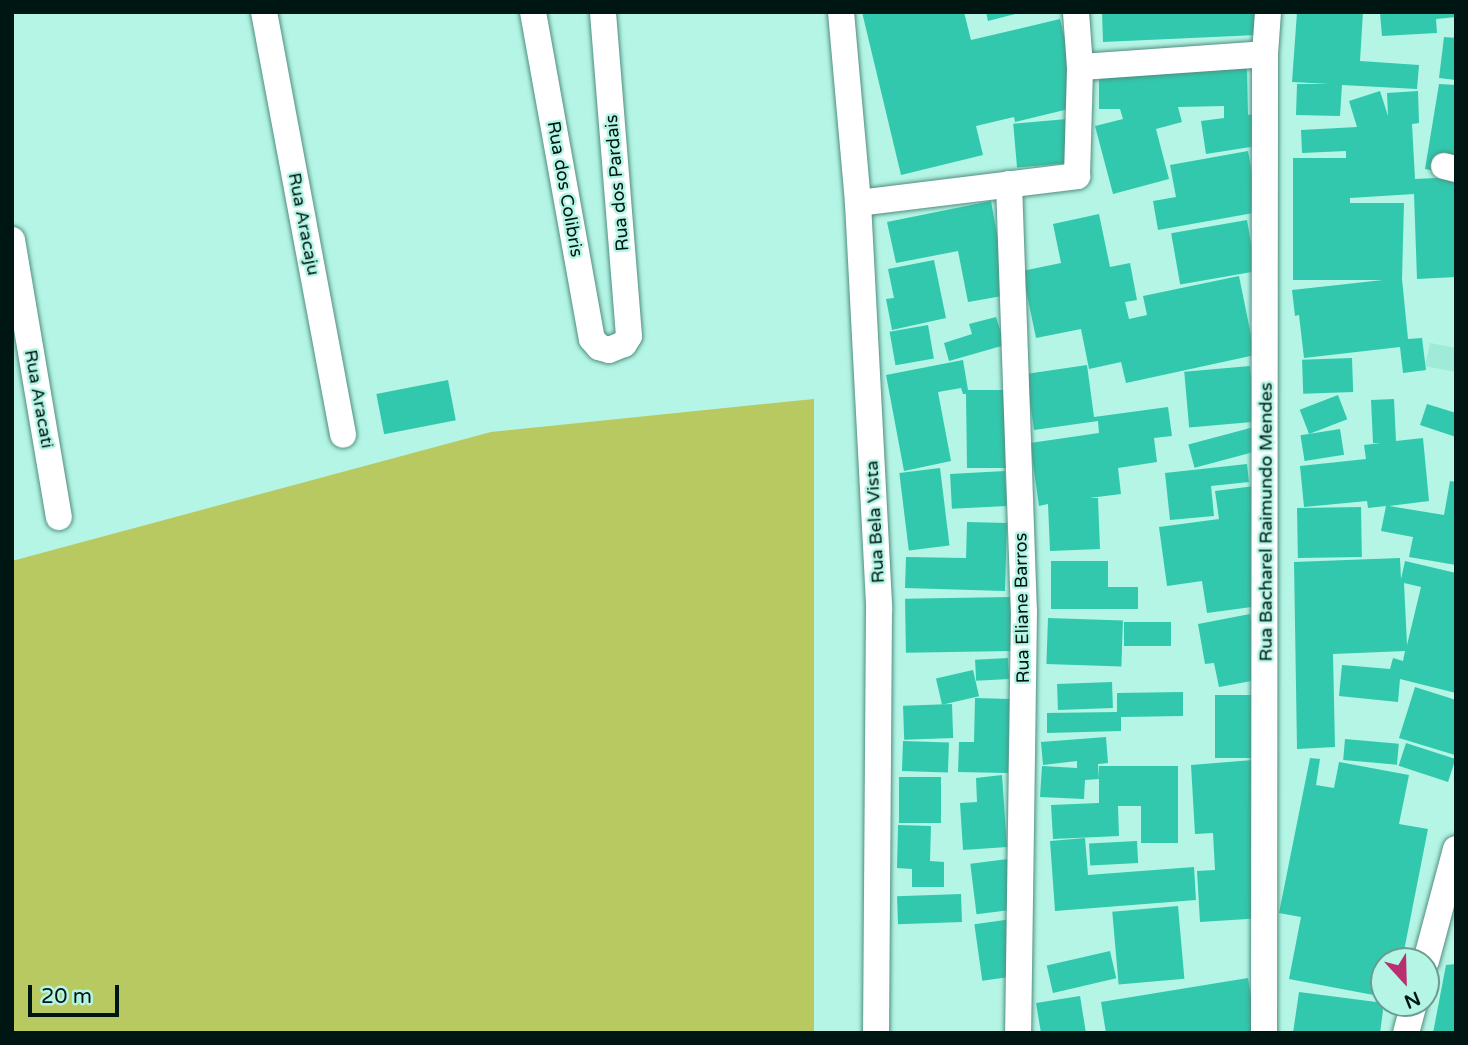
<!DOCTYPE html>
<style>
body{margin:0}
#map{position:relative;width:1468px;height:1045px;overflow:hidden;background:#b4f5e5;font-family:"Varela Round",sans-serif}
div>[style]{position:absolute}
.built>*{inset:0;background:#9fead8}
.green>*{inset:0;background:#b7c960}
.building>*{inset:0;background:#32c8ad;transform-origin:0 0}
.roads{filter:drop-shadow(0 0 2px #508e80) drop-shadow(0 0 2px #508e80)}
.street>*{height:26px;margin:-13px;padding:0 13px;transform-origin:13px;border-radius:13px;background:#fff}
span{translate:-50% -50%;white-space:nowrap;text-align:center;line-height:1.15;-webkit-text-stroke:5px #b4f5e5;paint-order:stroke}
.street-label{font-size:18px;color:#001612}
.frame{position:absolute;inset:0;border:14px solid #001612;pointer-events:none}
.north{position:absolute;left:1370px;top:947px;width:70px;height:70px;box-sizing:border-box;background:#b4f5e5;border:2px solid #6c9c91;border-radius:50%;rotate:158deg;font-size:19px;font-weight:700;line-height:28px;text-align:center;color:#001612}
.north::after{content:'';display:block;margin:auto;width:24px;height:32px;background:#b8306e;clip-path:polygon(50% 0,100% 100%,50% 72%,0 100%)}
.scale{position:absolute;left:28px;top:985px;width:91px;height:32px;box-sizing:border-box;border:4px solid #001612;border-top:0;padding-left:9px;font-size:21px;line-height:24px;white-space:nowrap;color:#001612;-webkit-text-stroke:5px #b4f5e5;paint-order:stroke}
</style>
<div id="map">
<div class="built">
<div style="clip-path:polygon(1430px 343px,1456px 348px,1456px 372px,1425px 366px)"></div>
</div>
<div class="green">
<div style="clip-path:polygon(814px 399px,814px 1033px,12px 1033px,12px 561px,491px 432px)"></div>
</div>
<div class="building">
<div style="clip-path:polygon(862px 12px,964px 12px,971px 40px,1060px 19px,1081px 106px,1015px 122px,1014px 117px,976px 126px,983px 155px,901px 175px)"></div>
<div style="clip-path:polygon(986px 12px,1019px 12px,1019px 13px,988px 21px)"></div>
<div style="clip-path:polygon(1102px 12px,1256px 12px,1257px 35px,1103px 42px)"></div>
<div style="clip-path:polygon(1297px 12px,1363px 12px,1360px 61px,1419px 65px,1417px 89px,1342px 85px,1340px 116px,1296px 115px,1297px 84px,1329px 84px,1292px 82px)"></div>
<div style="clip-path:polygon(1394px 12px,1456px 12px,1456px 17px,1436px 19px,1437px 33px,1382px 36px,1380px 13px)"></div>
<div style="clip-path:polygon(1444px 37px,1456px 38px,1456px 80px,1439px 78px)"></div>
<div style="clip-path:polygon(1247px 67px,1248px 115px,1258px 113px,1263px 145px,1206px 154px,1201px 121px,1224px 118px,1224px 106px,1178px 107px,1182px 122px,1156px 129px,1169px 179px,1113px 194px,1095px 126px,1123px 119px,1120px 109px,1099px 109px,1099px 70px)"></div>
<div style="clip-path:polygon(1439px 84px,1456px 85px,1456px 175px,1425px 169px)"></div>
<div style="clip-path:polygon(1380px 91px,1388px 116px,1387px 93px,1418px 91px,1419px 123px,1412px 124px,1415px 179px,1456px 177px,1456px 277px,1417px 279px,1414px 194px,1350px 198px,1350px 203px,1404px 203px,1402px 279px,1408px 339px,1422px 338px,1426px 370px,1403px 373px,1400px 347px,1304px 358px,1299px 315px,1295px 316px,1292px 290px,1383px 280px,1293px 280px,1293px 158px,1346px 158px,1346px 151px,1302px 153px,1301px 130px,1357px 127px,1349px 101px)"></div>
<div style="left:1067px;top:119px;width:44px;height:54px;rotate:85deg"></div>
<div style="clip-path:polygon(1248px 151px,1259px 212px,1158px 230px,1153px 201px,1176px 197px,1170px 165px)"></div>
<div style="clip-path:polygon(991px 201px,1008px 295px,968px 302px,958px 251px,896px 263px,887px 222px)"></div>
<div style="clip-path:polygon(1099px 214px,1110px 267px,1130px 263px,1137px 300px,1125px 302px,1129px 319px,1147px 315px,1143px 296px,1239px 276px,1255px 355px,1126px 383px,1121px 362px,1089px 369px,1081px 329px,1036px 338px,1022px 271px,1061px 263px,1053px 224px)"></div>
<div style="left:1247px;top:220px;width:52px;height:77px;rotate:80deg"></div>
<div style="clip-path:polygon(934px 260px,946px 318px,892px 330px,886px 299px,894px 298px,888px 269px)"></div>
<div style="clip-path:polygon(996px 317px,1005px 345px,949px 361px,944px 343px,972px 334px,969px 324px)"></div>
<div style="left:928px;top:325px;width:34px;height:39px;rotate:80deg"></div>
<div style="left:1352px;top:358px;width:34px;height:50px;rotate:88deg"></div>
<div style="clip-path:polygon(963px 360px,968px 390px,1005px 390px,1006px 468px,967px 468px,966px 394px,963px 394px,961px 388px,938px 392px,951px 461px,904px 471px,886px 375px)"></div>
<div style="clip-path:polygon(1087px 365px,1094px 417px,1168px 407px,1172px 436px,1154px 438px,1157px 462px,1118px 468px,1121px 494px,1089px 498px,1098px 498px,1100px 549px,1050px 551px,1048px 504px,1039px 506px,1030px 443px,1099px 433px,1098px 421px,1034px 430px,1026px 374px)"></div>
<div style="left:1250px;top:366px;width:56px;height:66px;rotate:85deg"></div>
<div style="left:448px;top:380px;width:41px;height:73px;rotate:79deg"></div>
<div style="left:1338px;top:395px;width:26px;height:41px;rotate:69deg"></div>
<div style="clip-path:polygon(1394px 399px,1396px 441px,1423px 438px,1429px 501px,1389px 506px,1444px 515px,1450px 481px,1456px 482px,1456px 565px,1409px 557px,1413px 537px,1381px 531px,1386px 506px,1368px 508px,1367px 501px,1304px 507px,1300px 466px,1366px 459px,1364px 445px,1381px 443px,1373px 443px,1371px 400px)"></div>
<div style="clip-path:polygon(1427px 404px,1456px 413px,1456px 437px,1420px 425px)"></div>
<div style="left:1254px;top:427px;width:24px;height:68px;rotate:75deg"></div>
<div style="left:1340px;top:429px;width:26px;height:40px;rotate:81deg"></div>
<div style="clip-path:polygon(1247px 464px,1249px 482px,1211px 486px,1214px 516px,1170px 520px,1165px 473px)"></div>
<div style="left:940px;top:468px;width:78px;height:41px;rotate:83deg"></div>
<div style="left:1005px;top:471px;width:35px;height:55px;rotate:87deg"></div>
<div style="clip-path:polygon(1255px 486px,1259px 606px,1207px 613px,1202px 581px,1167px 586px,1159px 527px,1219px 519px,1215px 491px)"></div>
<div style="left:1361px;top:507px;width:50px;height:64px;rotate:89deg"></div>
<div style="clip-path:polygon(967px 522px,1007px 523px,1005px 591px,905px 588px,906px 557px,966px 558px)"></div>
<div style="clip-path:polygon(evenodd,1400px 558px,1401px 579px,1405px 561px,1456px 573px,1456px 693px,1400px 679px,1398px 702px,1339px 696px,1342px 665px,1390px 669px,1393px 658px,1403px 661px,1405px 651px,1333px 654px,1335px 747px,1297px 749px,1294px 562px,1400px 558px,1404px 583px,1421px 587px,1407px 645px,1404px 583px)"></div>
<div style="clip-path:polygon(1051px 561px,1108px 561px,1108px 587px,1138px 587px,1138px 609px,1051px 609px)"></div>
<div style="left:1010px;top:597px;width:54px;height:105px;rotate:89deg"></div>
<div style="clip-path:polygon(1250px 614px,1262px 679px,1219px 687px,1214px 663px,1205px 664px,1198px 624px)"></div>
<div style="left:1048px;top:618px;width:75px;height:46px;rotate:2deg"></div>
<div style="left:1124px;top:622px;width:47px;height:24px"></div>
<div style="left:1008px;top:658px;width:21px;height:33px;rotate:87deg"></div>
<div style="left:973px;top:670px;width:27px;height:38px;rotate:77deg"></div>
<div style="left:1112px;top:682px;width:26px;height:55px;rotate:88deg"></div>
<div style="clip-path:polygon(1415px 687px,1456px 700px,1455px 755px,1399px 738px)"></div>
<div style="clip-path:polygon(1183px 692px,1183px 716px,1121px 717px,1121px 731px,1047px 733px,1047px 713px,1117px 712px,1117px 693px)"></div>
<div style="left:1215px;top:695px;width:49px;height:63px"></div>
<div style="clip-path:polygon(975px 698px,1010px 699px,1008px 773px,958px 772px,959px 742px,974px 742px)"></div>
<div style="left:952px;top:704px;width:34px;height:49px;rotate:88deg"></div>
<div style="clip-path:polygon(1106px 737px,1108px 763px,1098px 764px,1099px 779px,1085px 780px,1084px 799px,1040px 797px,1042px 766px,1077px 768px,1077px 761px,1043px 765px,1041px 742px)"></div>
<div style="left:1345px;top:739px;width:54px;height:21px;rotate:5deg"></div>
<div style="left:903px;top:741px;width:46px;height:30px;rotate:2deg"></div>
<div style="left:1406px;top:743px;width:52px;height:24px;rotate:18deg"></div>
<div style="clip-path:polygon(1310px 758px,1320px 759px,1316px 785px,1334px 788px,1339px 762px,1409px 775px,1399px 824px,1428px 829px,1402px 961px,1384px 961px,1384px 997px,1289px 979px,1301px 917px,1279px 913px)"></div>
<div style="clip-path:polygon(1253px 760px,1263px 918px,1200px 922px,1197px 871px,1215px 870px,1213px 833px,1195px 834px,1191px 765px)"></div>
<div style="clip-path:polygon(1099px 766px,1178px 766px,1178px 843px,1141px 843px,1141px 806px,1118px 806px,1119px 836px,1053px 839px,1051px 805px,1099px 803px)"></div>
<div style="clip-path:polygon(1002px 775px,1007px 847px,963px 850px,960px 803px,977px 802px,976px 778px)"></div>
<div style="left:899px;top:777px;width:42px;height:46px"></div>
<div style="clip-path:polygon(898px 825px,931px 826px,930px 861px,944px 862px,944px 887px,912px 887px,912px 869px,897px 868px)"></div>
<div style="clip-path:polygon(1085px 838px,1088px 875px,1194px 867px,1196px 900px,1055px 911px,1050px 841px)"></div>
<div style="left:1137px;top:841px;width:22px;height:48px;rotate:87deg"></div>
<div style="left:1008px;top:859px;width:51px;height:38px;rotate:83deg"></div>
<div style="left:961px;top:894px;width:28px;height:64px;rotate:88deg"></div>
<div style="left:1178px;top:906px;width:73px;height:66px;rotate:85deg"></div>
<div style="left:1012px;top:919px;width:57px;height:38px;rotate:82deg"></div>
<div style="left:1110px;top:951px;width:28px;height:65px;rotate:77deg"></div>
<div style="clip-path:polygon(1456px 964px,1456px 1033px,1433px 1033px,1446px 965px)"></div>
<div style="clip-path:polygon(1248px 978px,1257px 1033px,1106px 1033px,1101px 1002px)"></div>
<div style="clip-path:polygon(1299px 992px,1384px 1003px,1380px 1033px,1293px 1033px)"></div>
<div style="clip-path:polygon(1080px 996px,1086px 1033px,1041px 1033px,1036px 1003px)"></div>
</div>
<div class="roads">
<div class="street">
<div style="left:264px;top:12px;width:430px;rotate:79.4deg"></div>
<div style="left:533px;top:12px;width:332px;rotate:79.8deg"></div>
<div style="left:592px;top:339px;width:11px;rotate:49deg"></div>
<div style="left:599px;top:347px;width:10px;rotate:17deg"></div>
<div style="left:609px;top:350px;width:16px;rotate:-22deg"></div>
<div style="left:624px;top:344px;width:9px;rotate:-58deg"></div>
<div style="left:629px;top:336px;width:325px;rotate:-94.6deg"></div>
<div style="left:841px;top:12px;width:192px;rotate:84.9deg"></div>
<div style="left:858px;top:203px;width:407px;rotate:87deg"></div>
<div style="left:879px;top:609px;width:424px;rotate:90.4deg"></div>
<div style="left:1080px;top:67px;width:185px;rotate:-4deg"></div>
<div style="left:1444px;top:166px;width:12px;rotate:14deg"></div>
<div style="left:1009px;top:184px;width:427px;rotate:88deg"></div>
<div style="left:1024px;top:611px;width:422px;rotate:90.8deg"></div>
<div style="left:858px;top:203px;width:221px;rotate:-7deg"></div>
<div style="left:1077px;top:176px;width:109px;rotate:-88.4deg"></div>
<div style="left:1080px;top:67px;width:55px;rotate:-94.2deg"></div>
<div style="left:12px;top:240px;width:281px;rotate:80.4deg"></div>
<div style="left:1426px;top:961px;width:116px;rotate:-75deg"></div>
<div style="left:1264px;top:1033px;width:979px;rotate:-89.94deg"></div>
<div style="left:1265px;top:54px;width:42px;rotate:-85.9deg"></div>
<div style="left:1406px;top:1033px;width:31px;rotate:-75deg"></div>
</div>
</div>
<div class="street-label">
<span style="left:617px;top:183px;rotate:-95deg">Rua dos Pardais</span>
<span style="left:565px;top:189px;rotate:80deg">Rua dos Colibris</span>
<span style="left:304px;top:224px;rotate:79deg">Rua Aracaju</span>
<span style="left:39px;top:399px;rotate:80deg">Rua Aracati</span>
<span style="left:875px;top:522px;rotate:-93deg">Rua Bela Vista</span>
<span style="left:1266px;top:522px;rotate:-90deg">Rua Bacharel Raimundo Mendes</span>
<span style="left:1022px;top:608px;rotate:-91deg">Rua Eliane Barros</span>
</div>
<div class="frame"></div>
<div class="north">N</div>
<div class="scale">20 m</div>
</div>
